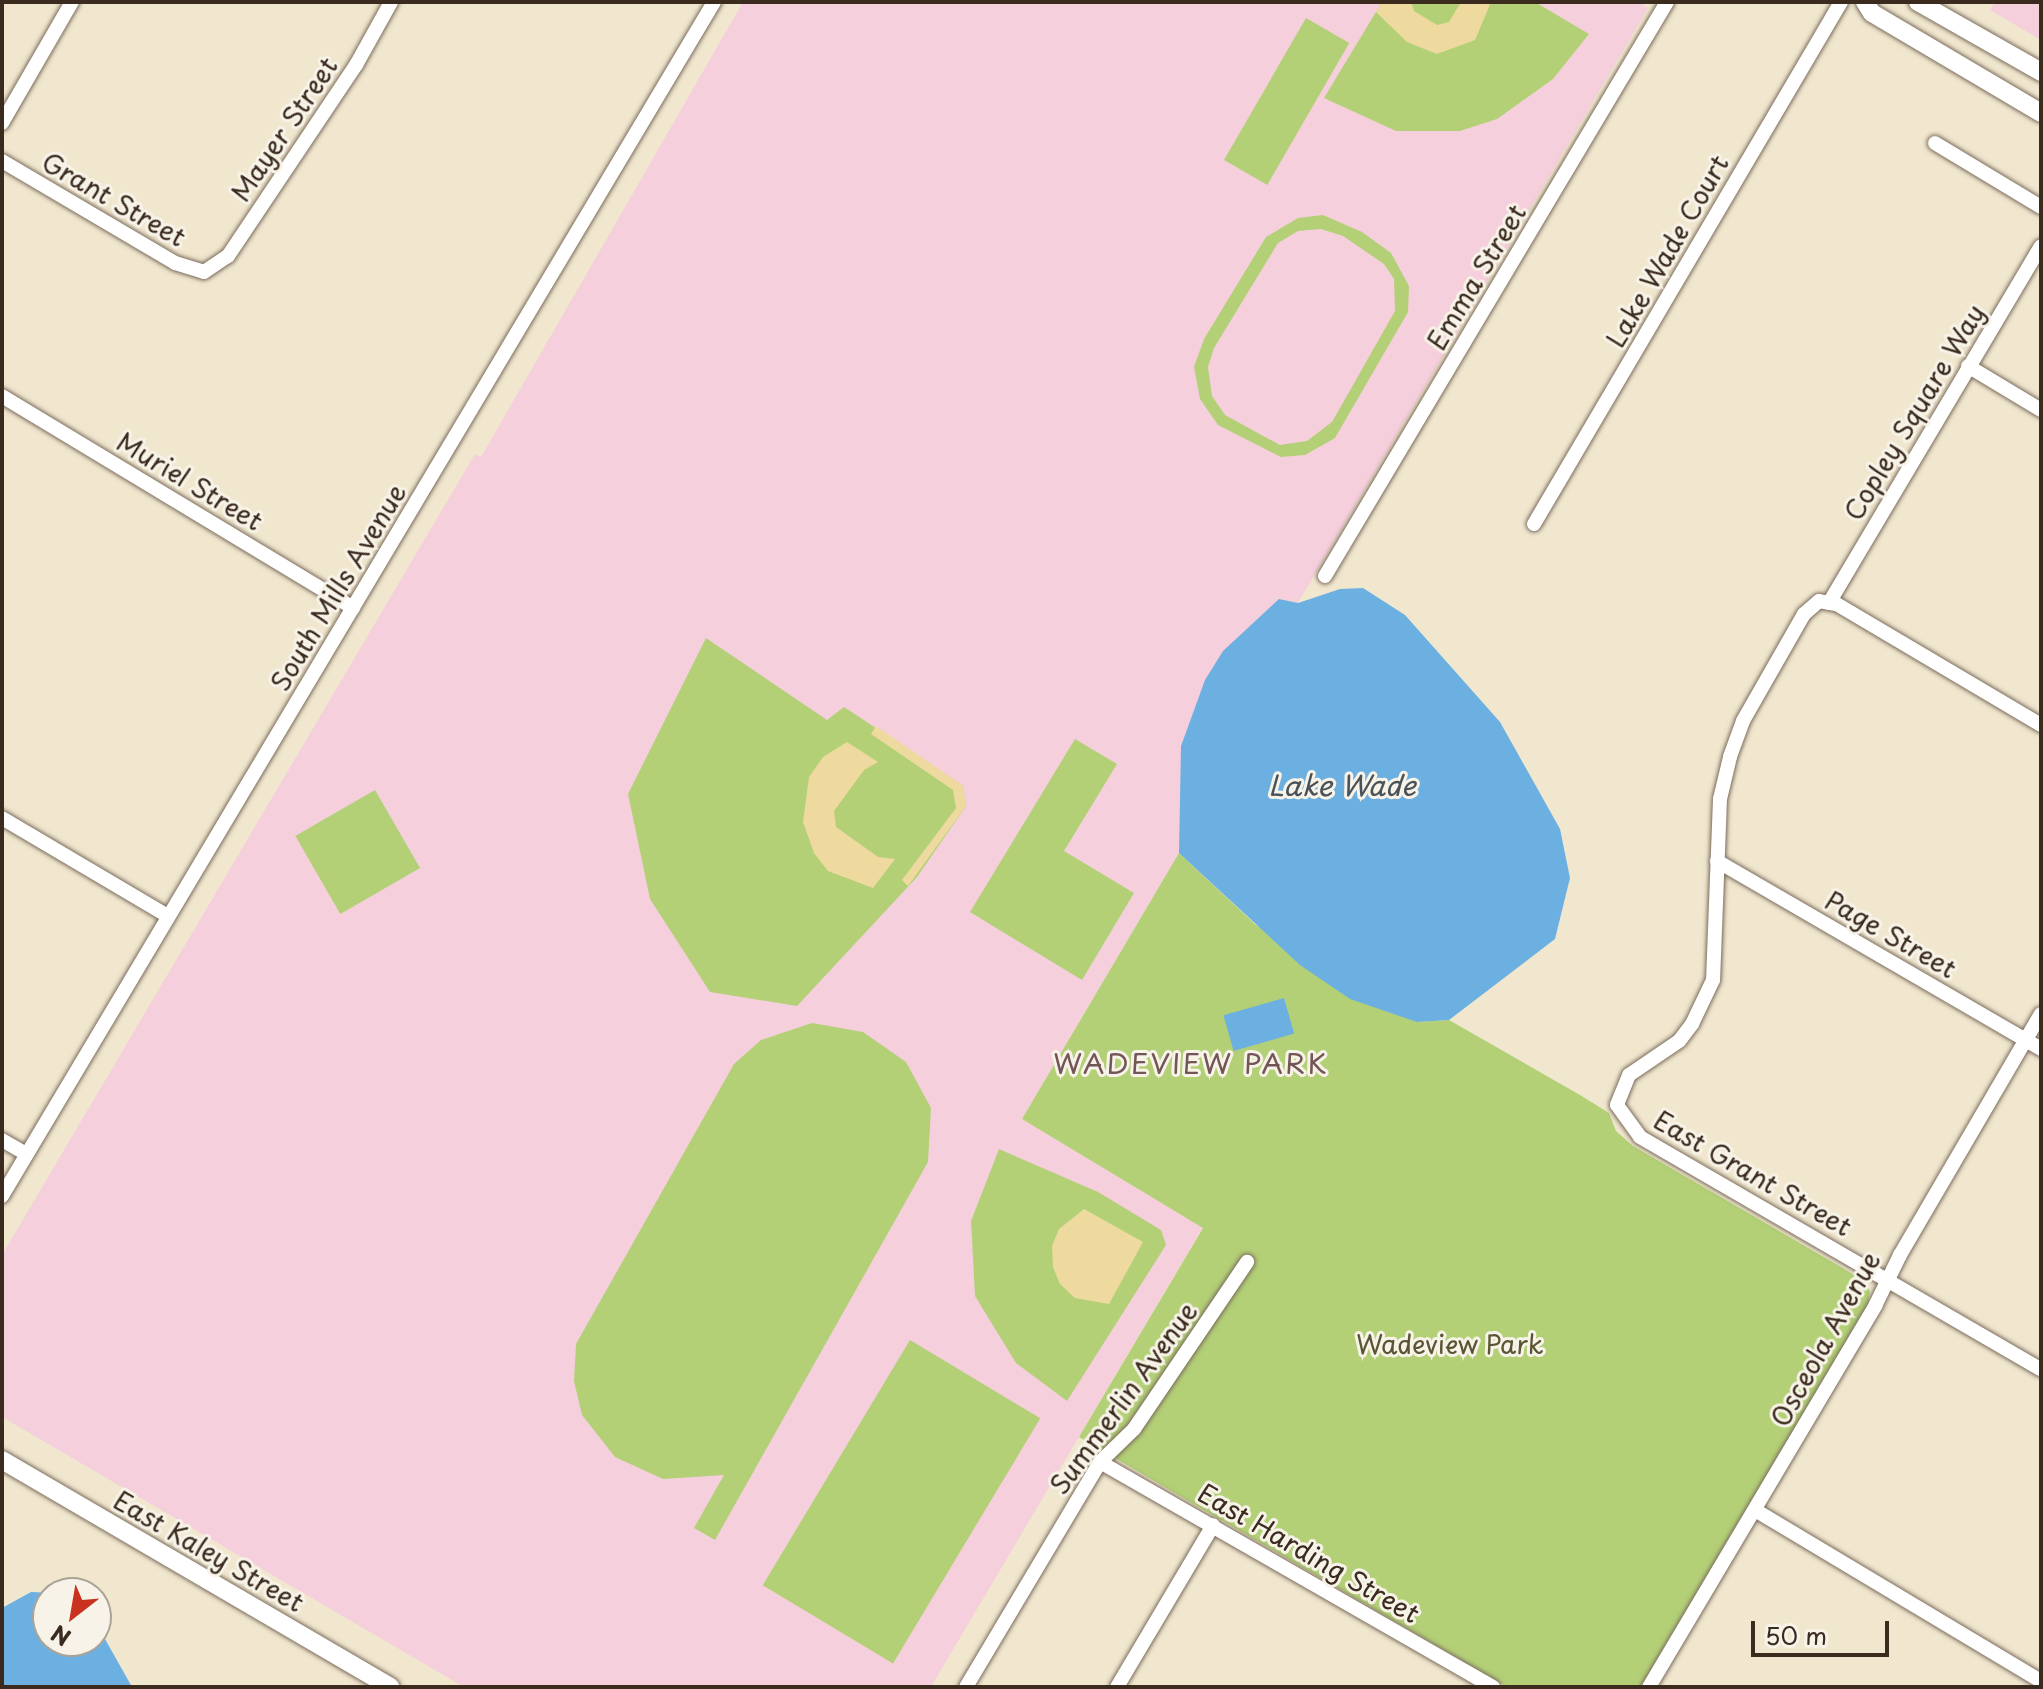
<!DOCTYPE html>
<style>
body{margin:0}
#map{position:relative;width:2043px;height:1689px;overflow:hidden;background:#f1e7cf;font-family:"Playpen Sans",sans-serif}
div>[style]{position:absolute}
.built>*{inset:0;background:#f5cfdb}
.green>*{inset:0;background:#b3d077;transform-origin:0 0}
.sand>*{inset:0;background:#eeda9e}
.water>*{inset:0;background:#6cb0e2;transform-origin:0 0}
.roads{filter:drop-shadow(0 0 2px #7b6c5c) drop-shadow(0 0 2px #7b6c5c)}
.minor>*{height:14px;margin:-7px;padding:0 7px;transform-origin:7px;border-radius:7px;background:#fff}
.tertiary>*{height:18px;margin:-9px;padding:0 9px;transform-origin:9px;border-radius:9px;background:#fff}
span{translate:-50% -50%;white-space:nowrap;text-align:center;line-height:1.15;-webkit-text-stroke:6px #f7f3e8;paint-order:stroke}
.street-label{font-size:26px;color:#3b2a1e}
.park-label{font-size:26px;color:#595434}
.water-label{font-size:28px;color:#4a5259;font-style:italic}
.neighbourhood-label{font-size:28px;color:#735555;letter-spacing:2px}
.frame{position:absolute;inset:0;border:4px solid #3b2a1e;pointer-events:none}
.north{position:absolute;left:32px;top:1577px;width:80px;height:80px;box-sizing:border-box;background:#f7f3e8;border:2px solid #aca397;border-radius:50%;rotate:211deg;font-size:22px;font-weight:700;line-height:32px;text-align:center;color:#3b2a1e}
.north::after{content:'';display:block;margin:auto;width:28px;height:36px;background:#c8321e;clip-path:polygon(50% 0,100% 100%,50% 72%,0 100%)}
.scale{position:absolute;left:1751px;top:1621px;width:138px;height:36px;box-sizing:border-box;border:4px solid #3b2a1e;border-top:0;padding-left:10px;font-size:24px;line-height:28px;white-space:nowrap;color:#3b2a1e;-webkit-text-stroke:6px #f7f3e8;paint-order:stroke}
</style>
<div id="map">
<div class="built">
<div style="clip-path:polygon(743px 2px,1639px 2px,1648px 8px,1298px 603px,1279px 599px,1182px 808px,1179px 853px,1022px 1119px,1203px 1227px,931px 1687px,464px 1687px,2px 1417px,2px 1255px,475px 454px,481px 457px)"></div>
<div style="clip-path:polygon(1995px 2px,2041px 2px,2041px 40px,1990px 10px)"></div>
</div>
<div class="green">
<div style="clip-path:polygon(1382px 2px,1535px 2px,1589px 34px,1553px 79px,1497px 119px,1460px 131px,1396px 131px,1324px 98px)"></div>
<div style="left:1306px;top:18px;width:50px;height:164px;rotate:30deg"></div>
<div style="clip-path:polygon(evenodd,1323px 215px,1362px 232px,1391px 253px,1409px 286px,1408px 312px,1335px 438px,1305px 455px,1281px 457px,1218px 425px,1200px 399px,1194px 367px,1204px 339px,1266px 237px,1298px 218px,1323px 215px,1321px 229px,1343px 236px,1384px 264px,1394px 279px,1395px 311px,1332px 422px,1307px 441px,1280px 445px,1225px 415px,1212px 396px,1208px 367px,1214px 348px,1278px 243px,1298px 231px,1321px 229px)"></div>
<div style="clip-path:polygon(706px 638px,827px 720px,844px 707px,962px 785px,966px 806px,917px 877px,797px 1006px,710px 992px,650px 899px,628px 794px)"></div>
<div style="clip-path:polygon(1075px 739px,1117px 764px,1064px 851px,1134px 893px,1082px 980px,970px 912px)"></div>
<div style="left:375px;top:790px;width:90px;height:92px;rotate:60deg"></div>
<div style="clip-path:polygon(1179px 853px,1256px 925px,1417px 1022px,1449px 1020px,1580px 1095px,1609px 1113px,1616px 1131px,1633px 1146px,1865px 1281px,1870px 1292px,1868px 1304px,1642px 1687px,1507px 1687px,1079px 1437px,1203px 1228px,1022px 1119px)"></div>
<div style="clip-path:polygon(812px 1023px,863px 1032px,906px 1062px,931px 1108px,928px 1162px,715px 1540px,694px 1528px,724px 1475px,663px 1479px,615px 1457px,582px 1415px,574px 1381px,576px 1344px,734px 1064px,761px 1040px)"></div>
<div style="clip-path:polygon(999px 1149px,1098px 1192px,1161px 1230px,1166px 1245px,1067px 1401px,1016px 1363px,975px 1296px,971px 1221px)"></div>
<div style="left:910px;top:1340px;width:152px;height:286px;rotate:31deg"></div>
</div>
<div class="sand">
<div style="clip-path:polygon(1382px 2px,1411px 2px,1414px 11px,1437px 25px,1449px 22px,1461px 2px,1491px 2px,1475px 40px,1437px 54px,1407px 42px,1376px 12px)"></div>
<div style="clip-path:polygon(876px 726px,962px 785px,966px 806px,908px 886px,902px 880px,956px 808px,953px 790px,871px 734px)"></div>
<div style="clip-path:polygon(847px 742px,878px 762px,864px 770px,834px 811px,836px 827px,878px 857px,895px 859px,873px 888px,828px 871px,814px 853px,803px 822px,809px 777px,823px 757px)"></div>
<div style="clip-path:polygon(1084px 1209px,1143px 1242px,1109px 1304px,1075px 1298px,1060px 1284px,1053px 1267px,1052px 1246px,1059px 1229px)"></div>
</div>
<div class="water">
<div style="clip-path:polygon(1363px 588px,1405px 615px,1500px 722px,1560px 829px,1570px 878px,1555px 939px,1449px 1020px,1417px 1022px,1350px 999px,1300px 965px,1179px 853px,1181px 746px,1205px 680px,1223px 651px,1279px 599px,1298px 603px,1340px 589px)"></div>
<div style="left:1284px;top:998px;width:37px;height:63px;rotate:74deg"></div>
<div style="clip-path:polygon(31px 1592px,53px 1593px,48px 1593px,48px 1641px,96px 1641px,96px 1623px,132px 1687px,2px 1687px,2px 1608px)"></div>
</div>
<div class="roads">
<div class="minor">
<div style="left:2px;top:123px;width:140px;rotate:-60deg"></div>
<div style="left:1935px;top:143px;width:124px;rotate:31.1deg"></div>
<div style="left:2px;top:161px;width:201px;rotate:30.5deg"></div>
<div style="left:175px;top:263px;width:30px;rotate:17deg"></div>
<div style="left:204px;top:272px;width:29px;rotate:-34deg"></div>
<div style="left:228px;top:256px;width:230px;rotate:-56.2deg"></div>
<div style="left:356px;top:65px;width:72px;rotate:-60.9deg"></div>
<div style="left:1968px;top:366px;width:85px;rotate:31.1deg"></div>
<div style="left:2px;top:396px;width:410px;rotate:31.1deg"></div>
<div style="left:1534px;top:524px;width:606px;rotate:-59.54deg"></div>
<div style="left:1325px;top:576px;width:668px;rotate:-59.21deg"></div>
<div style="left:1829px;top:603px;width:415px;rotate:-59.3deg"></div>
<div style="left:2041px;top:725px;width:238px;rotate:-149.4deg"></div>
<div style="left:1836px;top:604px;width:17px;rotate:-170deg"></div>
<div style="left:1819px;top:601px;width:20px;rotate:139deg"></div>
<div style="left:1804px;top:614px;width:123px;rotate:119.7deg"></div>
<div style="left:1743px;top:721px;width:38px;rotate:110deg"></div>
<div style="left:1730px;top:757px;width:43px;rotate:103.4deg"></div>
<div style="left:1720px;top:799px;width:181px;rotate:92.2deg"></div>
<div style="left:1713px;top:980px;width:49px;rotate:115.5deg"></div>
<div style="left:1692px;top:1024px;width:21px;rotate:127deg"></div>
<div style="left:1679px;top:1041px;width:60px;rotate:145.8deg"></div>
<div style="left:1629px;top:1075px;width:32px;rotate:112deg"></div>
<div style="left:1617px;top:1105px;width:39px;rotate:54deg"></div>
<div style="left:1640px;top:1137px;width:463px;rotate:30.1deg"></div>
<div style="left:2px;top:818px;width:193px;rotate:30.6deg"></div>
<div style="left:1717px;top:861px;width:375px;rotate:30.1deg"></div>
<div style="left:2px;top:1140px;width:28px;rotate:30deg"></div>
<div style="left:2px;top:1196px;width:1390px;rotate:-59.19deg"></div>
<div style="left:1100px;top:1462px;width:453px;rotate:29.8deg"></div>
<div style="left:1755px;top:1510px;width:333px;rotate:30.9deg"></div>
<div style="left:966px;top:1687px;width:262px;rotate:-59.2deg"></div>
<div style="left:1100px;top:1462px;width:47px;rotate:-44.1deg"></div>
<div style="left:1134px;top:1429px;width:202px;rotate:-55.9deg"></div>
<div style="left:1117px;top:1687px;width:188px;rotate:-59.3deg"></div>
<div style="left:1649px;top:1687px;width:445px;rotate:-59.3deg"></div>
<div style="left:1876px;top:1304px;width:55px;rotate:-63.9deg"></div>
<div style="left:1900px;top:1255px;width:279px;rotate:-59.7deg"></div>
</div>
<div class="tertiary">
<div style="left:1865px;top:2px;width:13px;rotate:58deg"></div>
<div style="left:1872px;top:13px;width:196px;rotate:30.6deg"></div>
<div style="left:1918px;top:2px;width:142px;rotate:29.6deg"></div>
<div style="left:2px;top:1460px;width:450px;rotate:30.3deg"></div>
</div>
</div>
<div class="street-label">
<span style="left:284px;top:129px;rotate:-56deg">Mayer Street</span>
<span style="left:114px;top:199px;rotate:30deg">Grant Street</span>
<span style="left:1667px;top:251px;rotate:-60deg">Lake Wade Court</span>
<span style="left:1476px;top:277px;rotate:-59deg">Emma Street</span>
<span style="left:1914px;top:412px;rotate:-59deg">Copley Square Way</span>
<span style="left:190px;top:481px;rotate:31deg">Muriel Street</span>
<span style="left:338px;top:587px;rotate:-59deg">South Mills Avenue</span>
<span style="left:1891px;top:934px;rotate:30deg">Page Street</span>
<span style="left:1753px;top:1173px;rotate:30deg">East Grant Street</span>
<span style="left:1825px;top:1339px;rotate:-61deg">Osceola Avenue</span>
<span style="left:1123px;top:1398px;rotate:-54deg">Summerlin Avenue</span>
<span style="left:209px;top:1551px;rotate:30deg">East Kaley Street</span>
<span style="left:1309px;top:1553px;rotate:30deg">East Harding Street</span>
</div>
<div class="park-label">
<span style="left:1450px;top:1344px">Wadeview Park</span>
</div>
<div class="water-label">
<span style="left:1342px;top:785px">Lake Wade</span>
</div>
<div class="neighbourhood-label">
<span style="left:1191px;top:1063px">WADEVIEW PARK</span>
</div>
<div class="frame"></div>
<div class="north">N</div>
<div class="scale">50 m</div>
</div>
